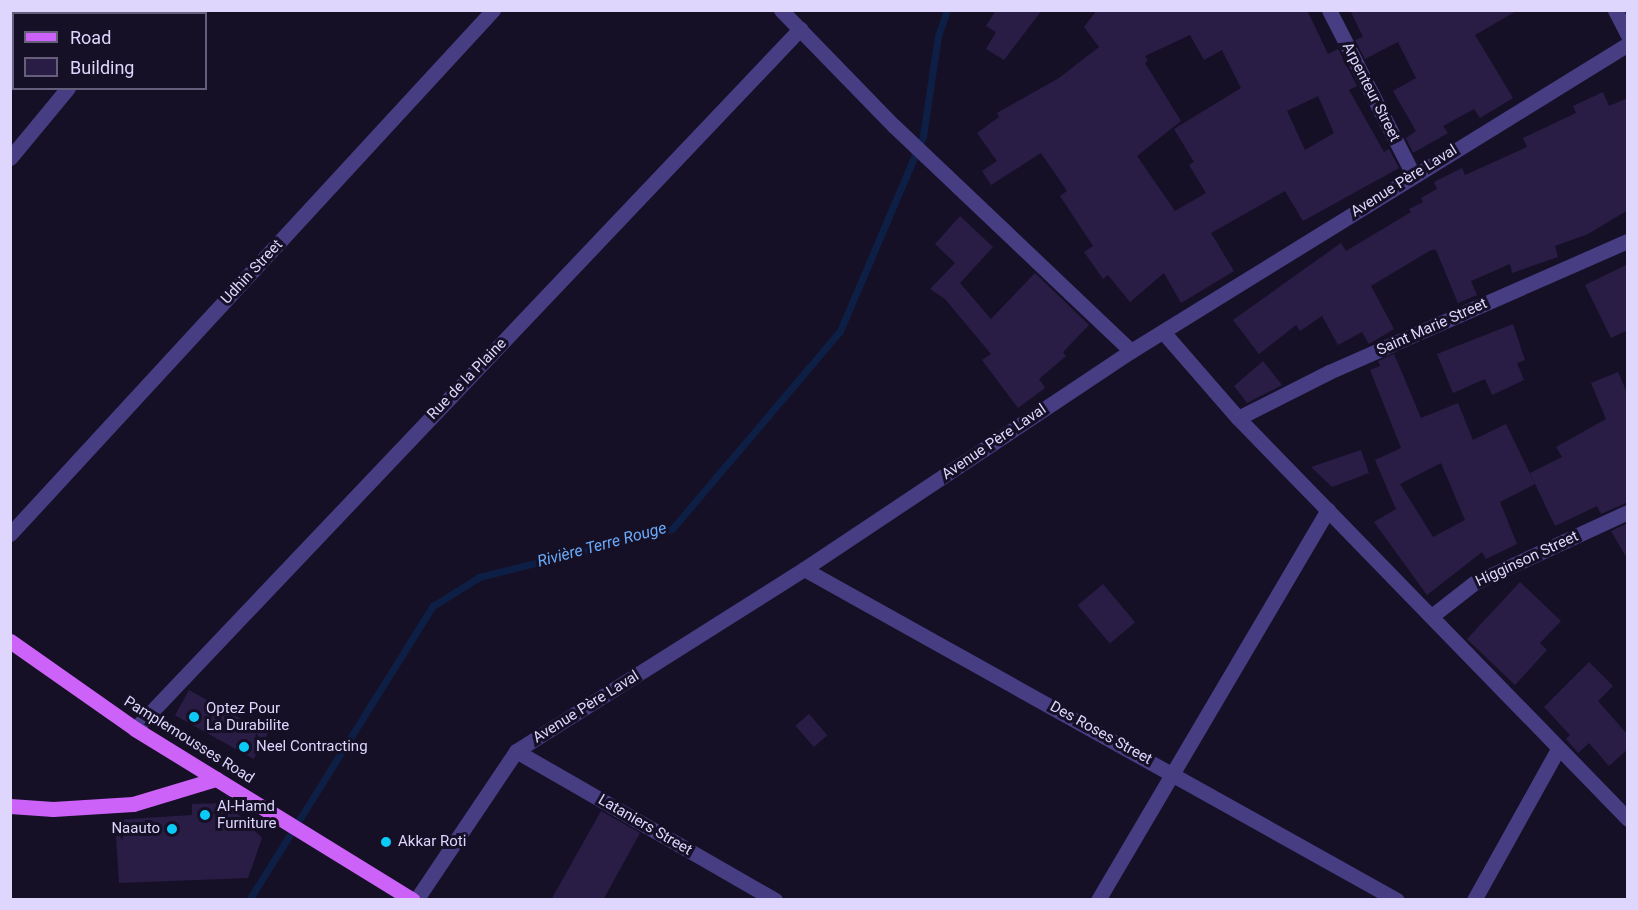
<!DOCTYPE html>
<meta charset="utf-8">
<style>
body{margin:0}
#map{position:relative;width:1638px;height:910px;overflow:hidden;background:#161026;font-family:Roboto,sans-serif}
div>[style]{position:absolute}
.stream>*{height:7px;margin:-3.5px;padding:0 3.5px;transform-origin:3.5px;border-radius:3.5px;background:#0e1f46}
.building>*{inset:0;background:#291d46;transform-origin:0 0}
.minor>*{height:15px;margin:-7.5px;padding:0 7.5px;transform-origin:7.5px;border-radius:7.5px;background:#463d83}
.major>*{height:15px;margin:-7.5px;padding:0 7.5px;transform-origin:7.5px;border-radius:7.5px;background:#cd62f9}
.dots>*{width:16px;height:16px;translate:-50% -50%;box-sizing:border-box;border:3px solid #161026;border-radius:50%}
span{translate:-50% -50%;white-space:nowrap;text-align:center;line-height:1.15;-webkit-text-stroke:6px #161026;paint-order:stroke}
.street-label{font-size:15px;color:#ded6fd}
.poi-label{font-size:15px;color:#ded6fd}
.left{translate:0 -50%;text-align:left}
.right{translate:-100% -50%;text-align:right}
.water-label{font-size:16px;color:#69aaf9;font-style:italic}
.frame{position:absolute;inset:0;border:12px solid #ded6fd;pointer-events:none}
.legend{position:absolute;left:12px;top:12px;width:195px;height:78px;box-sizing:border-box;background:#161026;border:2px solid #665f7c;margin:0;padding:8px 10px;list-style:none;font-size:18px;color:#ded6fd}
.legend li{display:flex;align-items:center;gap:12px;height:30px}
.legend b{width:30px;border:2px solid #665f7c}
</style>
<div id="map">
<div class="stream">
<div style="left:249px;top:900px;width:347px;rotate:-58deg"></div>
<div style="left:433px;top:606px;width:54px;rotate:-32.2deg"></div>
<div style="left:479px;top:577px;width:199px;rotate:-14deg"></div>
<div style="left:672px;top:529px;width:260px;rotate:-49.7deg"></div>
<div style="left:840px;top:331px;width:212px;rotate:-66.9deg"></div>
<div style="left:923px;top:136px;width:101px;rotate:-81.5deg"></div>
<div style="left:938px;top:36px;width:28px;rotate:-71deg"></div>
</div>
<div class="building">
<div style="clip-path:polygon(996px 10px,1042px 10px,1004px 60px,986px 49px,996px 32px,986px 26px)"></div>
<div style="clip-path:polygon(evenodd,1097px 10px,1307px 10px,1328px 54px,1338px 49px,1357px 86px,1349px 90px,1384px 152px,1389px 149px,1399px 168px,1303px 221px,1285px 191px,1211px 233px,1234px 271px,1181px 303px,1164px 273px,1130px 302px,1108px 275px,1103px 279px,1084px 252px,1093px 246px,1060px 196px,1067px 191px,1041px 153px,991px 185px,982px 171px,997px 161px,977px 133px,999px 117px,997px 113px,1059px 78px,1099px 47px,1084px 27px,1097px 10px,1190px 35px,1204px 60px,1222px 50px,1241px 88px,1174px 129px,1194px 162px,1189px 165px,1206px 193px,1175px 211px,1137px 156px,1181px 121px,1145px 63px,1148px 61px,1145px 56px,1190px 35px,1097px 10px,1318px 96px,1334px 133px,1305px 150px,1287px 111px,1318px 96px)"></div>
<div style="clip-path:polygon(1350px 10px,1518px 10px,1475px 35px,1513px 98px,1480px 118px,1474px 109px,1443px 126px,1448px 133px,1413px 153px,1406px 138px,1416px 131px,1393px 91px,1416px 78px,1398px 42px,1365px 59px,1355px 40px,1363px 37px)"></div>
<div style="clip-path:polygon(1603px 92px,1609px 106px,1628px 98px,1628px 210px,1588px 234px,1555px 246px,1558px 257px,1512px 273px,1510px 264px,1471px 281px,1477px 295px,1458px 303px,1436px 250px,1431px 250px,1371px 286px,1394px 329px,1369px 344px,1362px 332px,1338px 345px,1322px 316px,1300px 331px,1296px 325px,1259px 354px,1233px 320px,1341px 243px,1346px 251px,1411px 212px,1409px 209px,1423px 202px,1421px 198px,1437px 189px,1434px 182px,1462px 168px,1465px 175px,1527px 147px,1523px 138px,1576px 113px,1573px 106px)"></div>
<div style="clip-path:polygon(960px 216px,993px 247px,960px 283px,991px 319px,1035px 273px,1089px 325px,1063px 352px,1066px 356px,1039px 379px,1045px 388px,1018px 408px,982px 360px,991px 354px,945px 299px,930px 289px,955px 263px,935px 244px)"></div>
<div style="clip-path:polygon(1628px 264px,1628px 330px,1611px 338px,1585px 285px)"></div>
<div style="clip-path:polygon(1513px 324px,1525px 360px,1517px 363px,1524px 380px,1492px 395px,1485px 379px,1453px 393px,1437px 354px)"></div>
<div style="clip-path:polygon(evenodd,1394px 354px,1421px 418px,1458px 403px,1473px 440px,1506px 424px,1535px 484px,1500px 502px,1517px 544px,1486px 559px,1482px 552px,1427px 595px,1374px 522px,1396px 509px,1375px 460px,1401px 448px,1370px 370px,1380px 366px,1378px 361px,1394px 354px,1441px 463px,1465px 520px,1433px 537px,1400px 484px,1441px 463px)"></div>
<div style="clip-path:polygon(1263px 361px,1282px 385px,1247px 403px,1234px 386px)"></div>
<div style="clip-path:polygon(1618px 372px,1628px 395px,1628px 502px,1601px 514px,1597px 506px,1555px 526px,1530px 473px,1562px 457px,1556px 447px,1606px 419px,1591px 383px)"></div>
<div style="clip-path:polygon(1361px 450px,1369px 473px,1332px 487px,1311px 467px)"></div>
<div style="clip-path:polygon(1628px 523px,1628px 560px,1611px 531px)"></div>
<div style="clip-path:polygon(1520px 582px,1561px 621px,1540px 643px,1547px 650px,1515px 685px,1467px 639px)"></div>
<div style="left:1103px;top:584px;width:50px;height:33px;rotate:50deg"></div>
<div style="clip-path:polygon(1589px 662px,1613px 686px,1598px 701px,1628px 735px,1628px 749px,1609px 766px,1589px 743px,1578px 753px,1566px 739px,1570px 735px,1544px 707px)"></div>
<div style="left:189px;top:690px;width:90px;height:29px;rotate:29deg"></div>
<div style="left:809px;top:714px;width:28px;height:18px;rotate:49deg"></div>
<div style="clip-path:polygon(227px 803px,262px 838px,248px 878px,119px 883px,115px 820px,192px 815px,192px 804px)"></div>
<div style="clip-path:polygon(601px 811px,640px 833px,603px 900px,551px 900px)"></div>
</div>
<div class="minor">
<div style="left:781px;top:10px;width:162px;rotate:45.8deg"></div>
<div style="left:894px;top:126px;width:327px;rotate:43.5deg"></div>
<div style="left:1329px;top:10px;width:184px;rotate:62.9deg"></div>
<div style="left:1615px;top:10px;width:28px;rotate:63deg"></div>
<div style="left:130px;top:14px;width:5px;rotate:-53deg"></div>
<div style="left:10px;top:158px;width:91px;rotate:-50.4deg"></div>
<div style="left:1164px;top:333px;width:113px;rotate:49deg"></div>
<div style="left:1238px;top:418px;width:559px;rotate:45.8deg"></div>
<div style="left:1238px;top:418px;width:102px;rotate:-26.8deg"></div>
<div style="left:1329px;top:372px;width:326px;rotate:-23.7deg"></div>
<div style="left:10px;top:534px;width:713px;rotate:-47.33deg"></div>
<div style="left:804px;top:569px;width:679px;rotate:29.17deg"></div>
<div style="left:1433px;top:615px;width:52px;rotate:-38deg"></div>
<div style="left:1474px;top:583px;width:170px;rotate:-24.8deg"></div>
<div style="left:135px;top:729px;width:966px;rotate:-46.47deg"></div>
<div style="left:516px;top:751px;width:299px;rotate:29.9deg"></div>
<div style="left:416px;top:900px;width:179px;rotate:-56.1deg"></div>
<div style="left:516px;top:751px;width:341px;rotate:-32.3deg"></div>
<div style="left:804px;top:569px;width:393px;rotate:-33.7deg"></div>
<div style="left:1131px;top:351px;width:584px;rotate:-31.7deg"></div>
<div style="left:1098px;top:900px;width:453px;rotate:-59.5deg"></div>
<div style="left:1474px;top:900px;width:173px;rotate:-60.9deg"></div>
</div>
<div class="major">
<div style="left:10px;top:641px;width:153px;rotate:35.1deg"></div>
<div style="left:135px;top:729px;width:326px;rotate:31.6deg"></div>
<div style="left:10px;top:806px;width:43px;rotate:4deg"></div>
<div style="left:53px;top:809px;width:80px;rotate:-3.6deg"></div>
<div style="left:133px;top:804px;width:87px;rotate:-16.8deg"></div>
</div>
<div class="dots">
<div style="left:194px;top:717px;background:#0bcaf5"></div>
<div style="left:244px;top:747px;background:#0bcaf5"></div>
<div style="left:205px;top:815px;background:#0bcaf5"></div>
<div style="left:172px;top:829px;background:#0bcaf5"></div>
<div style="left:386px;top:842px;background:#0bcaf5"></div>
</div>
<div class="street-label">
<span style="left:1371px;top:92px;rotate:63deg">Arpenteur Street</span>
<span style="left:1404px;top:181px;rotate:-32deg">Avenue Père Laval</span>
<span style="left:252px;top:272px;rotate:-47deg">Udhin Street</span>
<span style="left:1432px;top:327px;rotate:-24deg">Saint Marie Street</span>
<span style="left:467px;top:379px;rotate:-46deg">Rue de la Plaine</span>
<span style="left:994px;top:442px;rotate:-34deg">Avenue Père Laval</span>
<span style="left:1527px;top:559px;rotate:-25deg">Higginson Street</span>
<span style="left:586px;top:707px;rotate:-32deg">Avenue Père Laval</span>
<span style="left:1101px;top:733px;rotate:29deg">Des Roses Street</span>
<span style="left:189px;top:740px;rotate:32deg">Pamplemousses Road</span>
<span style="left:645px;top:825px;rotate:30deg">Lataniers Street</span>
</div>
<div class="poi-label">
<span class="left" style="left:206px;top:717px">Optez Pour<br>La Durabilite</span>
<span class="left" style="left:256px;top:747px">Neel Contracting</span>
<span class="left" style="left:217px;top:815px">Al-Hamd<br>Furniture</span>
<span class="right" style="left:160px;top:829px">Naauto</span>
<span class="left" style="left:398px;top:842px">Akkar Roti</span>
</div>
<div class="water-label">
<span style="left:602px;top:545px;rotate:-15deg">Rivière Terre Rouge</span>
</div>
<div class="frame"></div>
<ul class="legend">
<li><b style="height:8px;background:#cd62f9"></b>Road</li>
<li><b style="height:16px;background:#291d46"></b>Building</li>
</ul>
</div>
